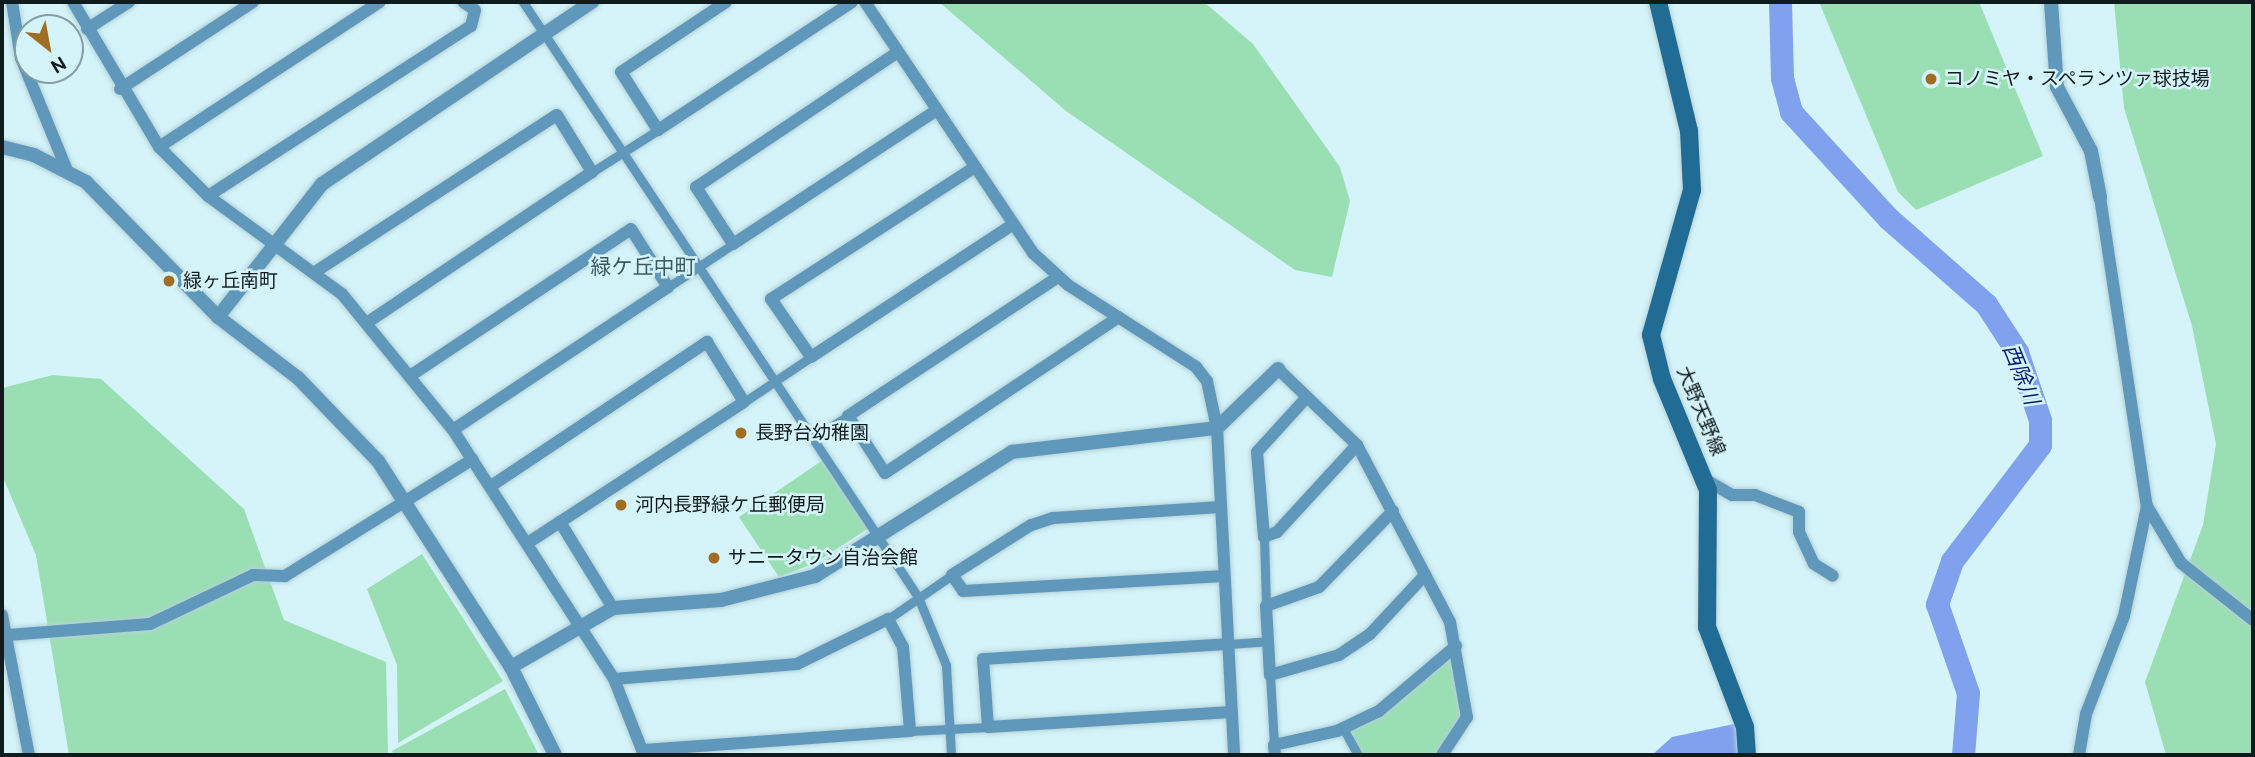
<!DOCTYPE html>
<meta charset="utf-8">
<style>
body{margin:0}
#map{position:relative;width:2255px;height:757px;overflow:hidden;background:#d4f4fa;font-family:Ubuntu,"Noto Sans JP",sans-serif}
div>[style]{position:absolute}
.green>*{inset:0;background:#9adfb3}
.water>*{inset:0;background:#80a2ee}
.river>*{height:23px;margin:-11.5px;padding:0 11.5px;transform-origin:11.5px;border-radius:11.5px;background:#80a2ee}
.roads{filter:drop-shadow(0 0 2px #b5d1d7) drop-shadow(0 0 2px #b5d1d7)}
.pedestrian>*{height:9px;margin:-4.5px;padding:0 4.5px;transform-origin:4.5px;border-radius:4.5px;background:#5f98bb}
.minor>*{height:12px;margin:-6px;padding:0 6px;transform-origin:6px;border-radius:6px;background:#5f98bb}
.tertiary>*{height:14px;margin:-7px;padding:0 7px;transform-origin:7px;border-radius:7px;background:#5f98bb}
.secondary>*{height:18px;margin:-9px;padding:0 9px;transform-origin:9px;border-radius:9px;background:#216c95}
.dots>*{width:19px;height:19px;translate:-50% -50%;box-sizing:border-box;border:4px solid #d4f4fa;border-radius:50%}
span{translate:-50% -50%;white-space:nowrap;text-align:center;line-height:1.15;-webkit-text-stroke:5px #d4f4fa;paint-order:stroke}
.poi-label{font-size:19px;color:#101b1d}
.left{translate:0 -50%;text-align:left}
.street-label{font-size:19px;color:#101b1d}
.neighbourhood-label{font-size:21px;color:#3e5a5f}
.water-label{font-size:21px;color:#061d73;font-style:italic}
.frame{position:absolute;inset:0;border:4px solid #101b1d;pointer-events:none}
.north{position:absolute;left:14px;top:14px;width:70px;height:70px;box-sizing:border-box;background:#d4f4fa;border:2px solid #869da2;border-radius:50%;rotate:149deg;font-size:19px;font-weight:700;line-height:28px;text-align:center;color:#101b1d}
.north::after{content:'';display:block;margin:auto;width:24px;height:32px;background:#9f6e22;clip-path:polygon(50% 0,100% 100%,50% 72%,0 100%)}
</style>
<div id="map">
<div class="green">
<div style="clip-path:polygon(939px 2px,1204px 2px,1253px 44px,1340px 167px,1350px 201px,1332px 277px,1295px 270px,1066px 111px)"></div>
<div style="clip-path:polygon(1819px 2px,1979px 2px,2043px 156px,1916px 210px,1898px 192px)"></div>
<div style="clip-path:polygon(2114px 2px,2253px 2px,2253px 755px,2166px 755px,2145px 682px,2203px 525px,2216px 444px,2192px 326px,2124px 108px)"></div>
<div style="clip-path:polygon(53px 375px,101px 379px,244px 509px,284px 620px,386px 662px,388px 755px,69px 755px,36px 555px,2px 475px,2px 388px)"></div>
<div style="clip-path:polygon(823px 460px,869px 528px,815px 563px,779px 577px,739px 517px)"></div>
<div style="clip-path:polygon(422px 554px,503px 681px,398px 743px,397px 665px,367px 589px)"></div>
<div style="clip-path:polygon(1455px 650px,1465px 717px,1439px 755px,1363px 755px,1347px 727px,1406px 696px)"></div>
<div style="clip-path:polygon(505px 689px,539px 755px,394px 755px,392px 751px)"></div>
</div>
<div class="water">
<div style="clip-path:polygon(1739px 723px,1742px 755px,1652px 755px,1672px 737px)"></div>
</div>
<div class="river">
<div style="left:1780px;top:2px;width:76px;rotate:88.5deg"></div>
<div style="left:1782px;top:78px;width:35px;rotate:75deg"></div>
<div style="left:1791px;top:112px;width:144px;rotate:47.5deg"></div>
<div style="left:1888px;top:218px;width:130px;rotate:41.3deg"></div>
<div style="left:1986px;top:304px;width:57px;rotate:57.1deg"></div>
<div style="left:2017px;top:352px;width:72px;rotate:71.3deg"></div>
<div style="left:2040px;top:420px;width:25px;rotate:90deg"></div>
<div style="left:2040px;top:445px;width:146px;rotate:127.2deg"></div>
<div style="left:1952px;top:561px;width:46px;rotate:109.2deg"></div>
<div style="left:1937px;top:604px;width:94px;rotate:70.8deg"></div>
<div style="left:1968px;top:693px;width:62px;rotate:94.6deg"></div>
</div>
<div class="roads">
<div class="pedestrian">
<div style="left:523px;top:2px;width:714px;rotate:56.42deg"></div>
<div style="left:918px;top:597px;width:74px;rotate:67.6deg"></div>
<div style="left:946px;top:665px;width:90px;rotate:86.8deg"></div>
<div style="left:592px;top:172px;width:78px;rotate:-32.5deg"></div>
<div style="left:668px;top:287px;width:78px;rotate:-33.5deg"></div>
<div style="left:744px;top:402px;width:81px;rotate:-33.9deg"></div>
<div style="left:813px;top:438px;width:41px;rotate:-32.2deg"></div>
<div style="left:1264px;top:537px;width:69px;rotate:88.3deg"></div>
<div style="left:888px;top:619px;width:78px;rotate:-34.5deg"></div>
<div style="left:1229px;top:644px;width:39px;rotate:-4deg"></div>
<div style="left:1270px;top:675px;width:70px;rotate:86.7deg"></div>
<div style="left:1343px;top:728px;width:31px;rotate:61deg"></div>
<div style="left:910px;top:731px;width:78px;rotate:-2.9deg"></div>
</div>
<div class="minor">
<div style="left:12px;top:2px;width:57px;rotate:80.9deg"></div>
<div style="left:21px;top:58px;width:121px;rotate:67.7deg"></div>
<div style="left:73px;top:2px;width:169px;rotate:59.3deg"></div>
<div style="left:159px;top:147px;width:69px;rotate:45deg"></div>
<div style="left:208px;top:196px;width:166px;rotate:36.2deg"></div>
<div style="left:342px;top:294px;width:176px;rotate:50.8deg"></div>
<div style="left:453px;top:430px;width:297px;rotate:57.1deg"></div>
<div style="left:614px;top:679px;width:82px;rotate:68.5deg"></div>
<div style="left:726px;top:2px;width:126px;rotate:146.3deg"></div>
<div style="left:621px;top:72px;width:69px;rotate:57.5deg"></div>
<div style="left:658px;top:130px;width:232px;rotate:-33.4deg"></div>
<div style="left:865px;top:2px;width:302px;rotate:56.2deg"></div>
<div style="left:1033px;top:253px;width:47px;rotate:42.4deg"></div>
<div style="left:1068px;top:285px;width:152px;rotate:32.6deg"></div>
<div style="left:1196px;top:367px;width:18px;rotate:52deg"></div>
<div style="left:1207px;top:381px;width:48px;rotate:78deg"></div>
<div style="left:1217px;top:428px;width:327px;rotate:87deg"></div>
<div style="left:87px;top:29px;width:50px;rotate:-32.7deg"></div>
<div style="left:898px;top:52px;width:243px;rotate:146.2deg"></div>
<div style="left:696px;top:187px;width:68px;rotate:57deg"></div>
<div style="left:733px;top:244px;width:244px;rotate:-33.3deg"></div>
<div style="left:120px;top:89px;width:159px;rotate:-33.2deg"></div>
<div style="left:159px;top:147px;width:264px;rotate:-33.3deg"></div>
<div style="left:975px;top:167px;width:243px;rotate:147.1deg"></div>
<div style="left:771px;top:299px;width:70px;rotate:55.4deg"></div>
<div style="left:811px;top:357px;width:240px;rotate:-33.3deg"></div>
<div style="left:208px;top:196px;width:313px;rotate:-32.9deg"></div>
<div style="left:471px;top:26px;width:16px;rotate:-76deg"></div>
<div style="left:475px;top:10px;width:14px;rotate:-146deg"></div>
<div style="left:2100px;top:197px;width:313px;rotate:81.4deg"></div>
<div style="left:2147px;top:506px;width:66px;rotate:59.2deg"></div>
<div style="left:2181px;top:563px;width:92px;rotate:38.4deg"></div>
<div style="left:315px;top:272px;width:288px;rotate:-33deg"></div>
<div style="left:557px;top:115px;width:67px;rotate:58.4deg"></div>
<div style="left:592px;top:172px;width:270px;rotate:146.2deg"></div>
<div style="left:1058px;top:277px;width:252px;rotate:146.5deg"></div>
<div style="left:848px;top:416px;width:68px;rotate:57deg"></div>
<div style="left:885px;top:473px;width:281px;rotate:-33.7deg"></div>
<div style="left:1278px;top:369px;width:110px;rotate:43.9deg"></div>
<div style="left:1357px;top:445px;width:200px;rotate:62.3deg"></div>
<div style="left:1450px;top:622px;width:97px;rotate:79.9deg"></div>
<div style="left:1467px;top:717px;width:45px;rotate:123.3deg"></div>
<div style="left:410px;top:376px;width:265px;rotate:-33.6deg"></div>
<div style="left:631px;top:229px;width:69px;rotate:57.5deg"></div>
<div style="left:668px;top:287px;width:258px;rotate:146.4deg"></div>
<div style="left:1307px;top:397px;width:74px;rotate:132.3deg"></div>
<div style="left:1257px;top:452px;width:85px;rotate:85.3deg"></div>
<div style="left:1264px;top:537px;width:14px;rotate:-21deg"></div>
<div style="left:1277px;top:532px;width:118px;rotate:-47.4deg"></div>
<div style="left:1706px;top:480px;width:30px;rotate:30deg"></div>
<div style="left:1732px;top:495px;width:23px"></div>
<div style="left:1755px;top:495px;width:47px;rotate:21.1deg"></div>
<div style="left:1799px;top:512px;width:20px;rotate:90deg"></div>
<div style="left:1799px;top:532px;width:35px;rotate:65deg"></div>
<div style="left:1814px;top:564px;width:22px;rotate:32deg"></div>
<div style="left:491px;top:486px;width:260px;rotate:-33.7deg"></div>
<div style="left:707px;top:342px;width:70px;rotate:58.3deg"></div>
<div style="left:744px;top:402px;width:258px;rotate:146.9deg"></div>
<div style="left:1220px;top:507px;width:167px;rotate:176.2deg"></div>
<div style="left:1053px;top:518px;width:23px;rotate:162deg"></div>
<div style="left:1031px;top:525px;width:93px;rotate:147.7deg"></div>
<div style="left:952px;top:575px;width:19px;rotate:55deg"></div>
<div style="left:963px;top:591px;width:261px;rotate:-3.3deg"></div>
<div style="left:1393px;top:511px;width:106px;rotate:134.2deg"></div>
<div style="left:1319px;top:587px;width:56px;rotate:160.3deg"></div>
<div style="left:1266px;top:606px;width:69px;rotate:86.7deg"></div>
<div style="left:1270px;top:675px;width:72px;rotate:-16.2deg"></div>
<div style="left:1339px;top:655px;width:37px;rotate:-34deg"></div>
<div style="left:1370px;top:634px;width:81px;rotate:-47deg"></div>
<div style="left:560px;top:522px;width:101px;rotate:58.4deg"></div>
<div style="left:2px;top:615px;width:143px;rotate:79.1deg"></div>
<div style="left:8px;top:635px;width:142px;rotate:-4.4deg"></div>
<div style="left:150px;top:624px;width:114px;rotate:-25.4deg"></div>
<div style="left:253px;top:575px;width:32px;rotate:2deg"></div>
<div style="left:285px;top:576px;width:221px;rotate:-31.9deg"></div>
<div style="left:1229px;top:644px;width:246px;rotate:176.5deg"></div>
<div style="left:983px;top:659px;width:68px;rotate:85.8deg"></div>
<div style="left:988px;top:727px;width:244px;rotate:-3.5deg"></div>
<div style="left:614px;top:679px;width:184px;rotate:-4.7deg"></div>
<div style="left:797px;top:664px;width:102px;rotate:-26.3deg"></div>
<div style="left:888px;top:619px;width:32px;rotate:62deg"></div>
<div style="left:903px;top:647px;width:84px;rotate:85.2deg"></div>
<div style="left:910px;top:731px;width:268px;rotate:175.9deg"></div>
<div style="left:1275px;top:755px;width:10px;rotate:-96deg"></div>
<div style="left:1274px;top:745px;width:65px;rotate:-12.5deg"></div>
<div style="left:1337px;top:731px;width:47px;rotate:-25.5deg"></div>
<div style="left:1379px;top:711px;width:101px;rotate:-40.2deg"></div>
<div style="left:2079px;top:755px;width:42px;rotate:-80.3deg"></div>
<div style="left:2086px;top:714px;width:105px;rotate:-68.8deg"></div>
<div style="left:2124px;top:616px;width:112px;rotate:-78.2deg"></div>
</div>
<div class="tertiary">
<div style="left:2051px;top:2px;width:85px;rotate:86deg"></div>
<div style="left:2057px;top:87px;width:72px;rotate:62deg"></div>
<div style="left:2091px;top:151px;width:47px;rotate:78.9deg"></div>
<div style="left:2px;top:147px;width:33px;rotate:14deg"></div>
<div style="left:34px;top:155px;width:59px;rotate:27.4deg"></div>
<div style="left:86px;top:182px;width:189px;rotate:45.6deg"></div>
<div style="left:218px;top:317px;width:101px;rotate:37.3deg"></div>
<div style="left:298px;top:378px;width:115px;rotate:46.1deg"></div>
<div style="left:378px;top:461px;width:245px;rotate:57.2deg"></div>
<div style="left:511px;top:667px;width:98px;rotate:63.4deg"></div>
<div style="left:218px;top:317px;width:169px;rotate:-52deg"></div>
<div style="left:322px;top:184px;width:326px;rotate:-34deg"></div>
<div style="left:511px;top:667px;width:118px;rotate:-30deg"></div>
<div style="left:613px;top:608px;width:108px;rotate:-4.2deg"></div>
<div style="left:721px;top:600px;width:97px;rotate:-14.3deg"></div>
<div style="left:815px;top:576px;width:233px;rotate:-32.2deg"></div>
<div style="left:1012px;top:452px;width:206px;rotate:-6.7deg"></div>
<div style="left:1217px;top:428px;width:85px;rotate:-44deg"></div>
</div>
<div class="secondary">
<div style="left:1658px;top:2px;width:133px;rotate:76.5deg"></div>
<div style="left:1689px;top:131px;width:59px;rotate:87.1deg"></div>
<div style="left:1692px;top:190px;width:151px;rotate:105.8deg"></div>
<div style="left:1651px;top:335px;width:45px;rotate:76deg"></div>
<div style="left:1662px;top:379px;width:120px;rotate:67.5deg"></div>
<div style="left:1708px;top:490px;width:137px;rotate:90.4deg"></div>
<div style="left:1707px;top:627px;width:107px;rotate:69.2deg"></div>
<div style="left:1745px;top:727px;width:28px;rotate:86deg"></div>
</div>
</div>
<div class="dots">
<div style="left:1931px;top:79px;background:#9f6e22"></div>
<div style="left:169px;top:281px;background:#9f6e22"></div>
<div style="left:741px;top:433px;background:#9f6e22"></div>
<div style="left:621px;top:505px;background:#9f6e22"></div>
<div style="left:714px;top:558px;background:#9f6e22"></div>
</div>
<div class="poi-label">
<span class="left" style="left:1945px;top:79px">コノミヤ・スペランツァ球技場</span>
<span class="left" style="left:183px;top:281px">緑ヶ丘南町</span>
<span class="left" style="left:755px;top:433px">長野台幼稚園</span>
<span class="left" style="left:635px;top:505px">河内長野緑ケ丘郵便局</span>
<span class="left" style="left:728px;top:558px">サニータウン自治会館</span>
</div>
<div class="street-label">
<span style="left:1701px;top:411px;rotate:67deg">大野天野線</span>
</div>
<div class="neighbourhood-label">
<span style="left:643px;top:266px">緑ケ丘中町</span>
</div>
<div class="water-label">
<span style="left:2022px;top:374px;rotate:68deg">西除川</span>
</div>
<div class="frame"></div>
<div class="north">N</div>
</div>
